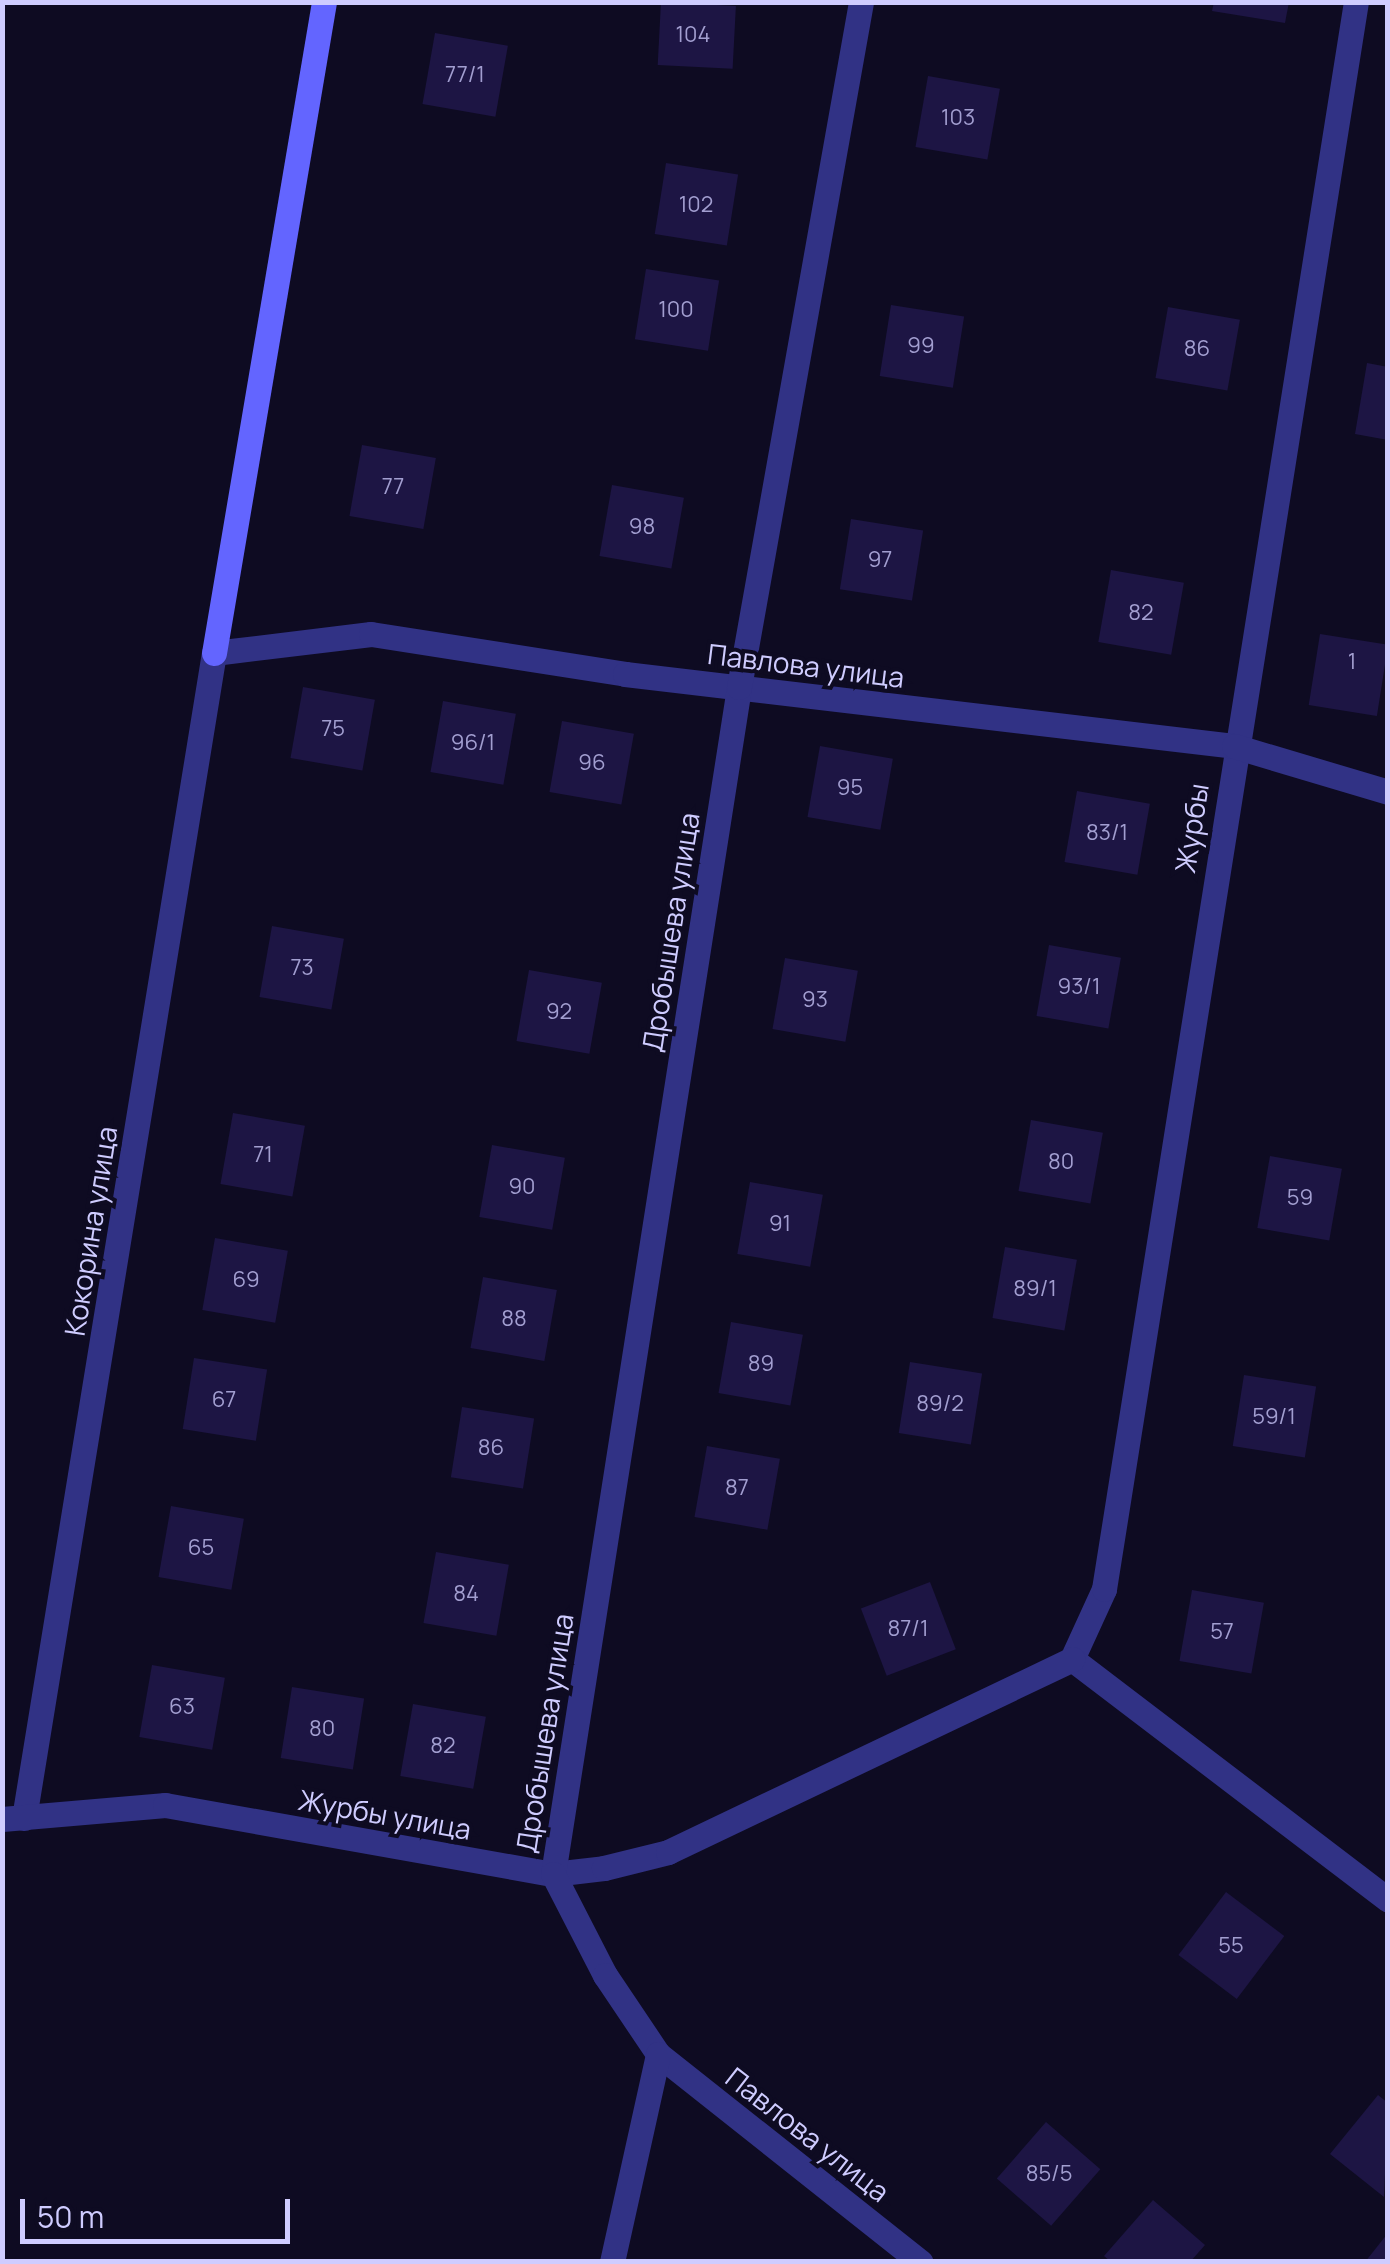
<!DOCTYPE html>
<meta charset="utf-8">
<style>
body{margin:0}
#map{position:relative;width:1390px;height:2264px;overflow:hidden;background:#0e0b22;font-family:Manrope,sans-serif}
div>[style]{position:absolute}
.building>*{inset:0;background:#1d1544;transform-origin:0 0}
.street>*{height:25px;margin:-12.5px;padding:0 12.5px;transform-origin:12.5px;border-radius:12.5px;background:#313285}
.secondary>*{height:25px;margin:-12.5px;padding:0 12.5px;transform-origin:12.5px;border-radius:12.5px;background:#6365ff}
span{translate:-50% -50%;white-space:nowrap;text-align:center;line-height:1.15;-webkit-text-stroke:8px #0e0b22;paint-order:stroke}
.number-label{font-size:22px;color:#a29ed0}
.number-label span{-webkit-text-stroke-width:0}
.street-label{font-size:28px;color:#cfccff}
.frame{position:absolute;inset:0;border:5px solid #cfccff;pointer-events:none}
.scale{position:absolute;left:20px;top:2199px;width:270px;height:45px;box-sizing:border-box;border:5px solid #cfccff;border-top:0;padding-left:12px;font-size:30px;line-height:35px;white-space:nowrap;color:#cfccff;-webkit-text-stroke:8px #0e0b22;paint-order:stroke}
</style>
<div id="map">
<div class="building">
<div style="left:661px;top:2px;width:75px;height:63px;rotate:3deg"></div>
<div style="clip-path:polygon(1214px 2px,1289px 2px,1285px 23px,1212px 11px)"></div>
<div style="left:435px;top:33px;width:74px;height:72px;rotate:10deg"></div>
<div style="left:928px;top:76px;width:73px;height:72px;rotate:10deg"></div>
<div style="left:666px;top:163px;width:73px;height:72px;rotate:9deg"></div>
<div style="left:646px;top:269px;width:74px;height:71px;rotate:9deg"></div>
<div style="left:891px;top:305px;width:74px;height:72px;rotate:9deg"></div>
<div style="left:1168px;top:307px;width:73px;height:72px;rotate:10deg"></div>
<div style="clip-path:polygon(1367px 363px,1388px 367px,1388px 440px,1355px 434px)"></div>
<div style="left:362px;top:445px;width:75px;height:72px;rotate:10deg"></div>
<div style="left:612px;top:485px;width:73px;height:72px;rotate:10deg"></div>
<div style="left:851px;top:519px;width:73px;height:71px;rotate:9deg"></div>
<div style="left:1111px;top:570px;width:74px;height:73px;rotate:10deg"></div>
<div style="left:1320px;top:634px;width:69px;height:72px;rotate:9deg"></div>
<div style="left:303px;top:687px;width:73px;height:72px;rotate:10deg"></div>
<div style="left:443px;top:701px;width:74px;height:72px;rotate:10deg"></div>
<div style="left:562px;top:721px;width:73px;height:72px;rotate:10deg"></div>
<div style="left:820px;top:746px;width:74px;height:72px;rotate:10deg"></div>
<div style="left:1077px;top:791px;width:74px;height:72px;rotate:10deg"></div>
<div style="left:272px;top:926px;width:73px;height:72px;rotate:10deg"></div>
<div style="left:1049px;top:945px;width:73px;height:72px;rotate:10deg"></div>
<div style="left:785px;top:958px;width:74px;height:72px;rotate:10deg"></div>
<div style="left:529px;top:970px;width:74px;height:72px;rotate:10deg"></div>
<div style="left:233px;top:1113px;width:73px;height:72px;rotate:10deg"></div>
<div style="left:1031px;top:1120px;width:73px;height:72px;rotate:10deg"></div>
<div style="left:492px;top:1145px;width:74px;height:73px;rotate:10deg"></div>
<div style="left:1270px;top:1156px;width:73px;height:73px;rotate:10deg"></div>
<div style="left:750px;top:1182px;width:74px;height:73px;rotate:10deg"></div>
<div style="left:215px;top:1238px;width:74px;height:73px;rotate:10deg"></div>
<div style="left:1005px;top:1247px;width:73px;height:72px;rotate:10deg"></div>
<div style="left:483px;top:1277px;width:75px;height:72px;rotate:10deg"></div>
<div style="left:731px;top:1322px;width:73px;height:72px;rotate:10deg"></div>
<div style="left:194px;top:1358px;width:74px;height:72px;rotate:9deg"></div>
<div style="left:910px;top:1362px;width:73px;height:72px;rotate:9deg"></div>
<div style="left:1244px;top:1375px;width:73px;height:72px;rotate:9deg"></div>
<div style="left:462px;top:1407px;width:73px;height:71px;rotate:9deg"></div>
<div style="left:707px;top:1446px;width:74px;height:72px;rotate:10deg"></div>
<div style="left:171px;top:1506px;width:74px;height:72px;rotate:10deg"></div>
<div style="left:436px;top:1552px;width:74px;height:72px;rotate:10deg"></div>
<div style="left:930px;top:1582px;width:72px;height:74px;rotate:69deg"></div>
<div style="left:1192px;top:1590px;width:73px;height:72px;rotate:10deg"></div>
<div style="left:152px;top:1665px;width:74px;height:73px;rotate:10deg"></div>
<div style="left:292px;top:1687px;width:73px;height:72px;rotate:9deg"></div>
<div style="left:413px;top:1704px;width:74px;height:73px;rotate:10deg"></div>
<div style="left:1226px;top:1892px;width:73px;height:79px;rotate:37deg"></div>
<div style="clip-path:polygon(1378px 2095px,1388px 2103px,1384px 2197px,1330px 2154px)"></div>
<div style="left:1046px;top:2122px;width:72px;height:75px;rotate:41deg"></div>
<div style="clip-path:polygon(1153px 2200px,1205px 2245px,1190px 2262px,1111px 2262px,1104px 2256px)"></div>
<div style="clip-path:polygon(1388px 2233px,1388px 2262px,1365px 2262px)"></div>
</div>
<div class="street">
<div style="left:1072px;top:1659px;width:77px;rotate:-65.4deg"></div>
<div style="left:1104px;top:1589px;width:1607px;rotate:-80.98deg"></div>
<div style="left:1072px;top:1659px;width:397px;rotate:37.3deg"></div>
<div style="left:24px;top:1818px;width:1180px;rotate:-80.74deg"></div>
<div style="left:214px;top:653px;width:158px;rotate:-6.9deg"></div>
<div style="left:371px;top:634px;width:257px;rotate:8.9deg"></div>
<div style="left:625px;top:674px;width:613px;rotate:6.74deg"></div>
<div style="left:1234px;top:746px;width:161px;rotate:16.6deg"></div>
<div style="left:2px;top:1819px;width:164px;rotate:-4.9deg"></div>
<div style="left:165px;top:1805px;width:394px;rotate:10.1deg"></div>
<div style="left:553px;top:1874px;width:51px;rotate:-6.7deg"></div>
<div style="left:604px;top:1868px;width:66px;rotate:-14deg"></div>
<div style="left:668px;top:1852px;width:448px;rotate:-25.5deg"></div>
<div style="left:553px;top:1874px;width:1201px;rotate:-81.09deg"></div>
<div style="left:739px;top:687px;width:696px;rotate:-79.9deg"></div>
<div style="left:553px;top:1874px;width:114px;rotate:62.8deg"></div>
<div style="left:605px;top:1975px;width:95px;rotate:56.1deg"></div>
<div style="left:658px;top:2054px;width:335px;rotate:38.4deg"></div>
<div style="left:612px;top:2262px;width:213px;rotate:-77.5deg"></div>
</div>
<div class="secondary">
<div style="left:214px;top:653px;width:660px;rotate:-80.41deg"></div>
</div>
<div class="number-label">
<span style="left:693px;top:35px">104</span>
<span style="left:465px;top:75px">77/1</span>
<span style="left:958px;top:118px">103</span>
<span style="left:696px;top:205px">102</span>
<span style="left:676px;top:310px">100</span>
<span style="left:921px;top:346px">99</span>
<span style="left:1197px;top:349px">86</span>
<span style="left:393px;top:487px">77</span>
<span style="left:642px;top:527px">98</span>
<span style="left:880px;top:560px">97</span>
<span style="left:1141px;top:613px">82</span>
<span style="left:1352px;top:662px">1</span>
<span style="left:333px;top:729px">75</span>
<span style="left:473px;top:743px">96/1</span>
<span style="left:592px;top:763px">96</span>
<span style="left:850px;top:788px">95</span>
<span style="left:1107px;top:833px">83/1</span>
<span style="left:302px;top:968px">73</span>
<span style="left:1079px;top:987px">93/1</span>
<span style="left:815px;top:1000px">93</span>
<span style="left:559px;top:1012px">92</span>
<span style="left:263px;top:1155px">71</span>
<span style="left:1061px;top:1162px">80</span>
<span style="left:522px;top:1187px">90</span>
<span style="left:1300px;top:1198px">59</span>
<span style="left:780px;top:1224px">91</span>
<span style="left:246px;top:1280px">69</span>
<span style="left:1035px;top:1289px">89/1</span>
<span style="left:514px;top:1319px">88</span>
<span style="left:761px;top:1364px">89</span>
<span style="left:224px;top:1400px">67</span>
<span style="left:940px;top:1404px">89/2</span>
<span style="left:1274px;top:1417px">59/1</span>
<span style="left:491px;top:1448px">86</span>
<span style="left:737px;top:1488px">87</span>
<span style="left:201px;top:1548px">65</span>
<span style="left:466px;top:1594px">84</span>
<span style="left:908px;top:1629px">87/1</span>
<span style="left:1222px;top:1632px">57</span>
<span style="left:182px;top:1707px">63</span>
<span style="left:322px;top:1729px">80</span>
<span style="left:443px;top:1746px">82</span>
<span style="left:1231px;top:1946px">55</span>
<span style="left:1049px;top:2174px">85/5</span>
</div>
<div class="street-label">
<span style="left:806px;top:665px;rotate:7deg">Павлова улица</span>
<span style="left:1191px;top:828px;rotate:-81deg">Журбы</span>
<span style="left:670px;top:932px;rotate:-81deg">Дробышева улица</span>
<span style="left:90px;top:1231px;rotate:-81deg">Кокорина улица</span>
<span style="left:544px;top:1733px;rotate:-81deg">Дробышева улица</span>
<span style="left:385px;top:1814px;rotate:10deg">Журбы улица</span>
<span style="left:808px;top:2134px;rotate:38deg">Павлова улица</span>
</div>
<div class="frame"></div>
<div class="scale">50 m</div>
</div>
